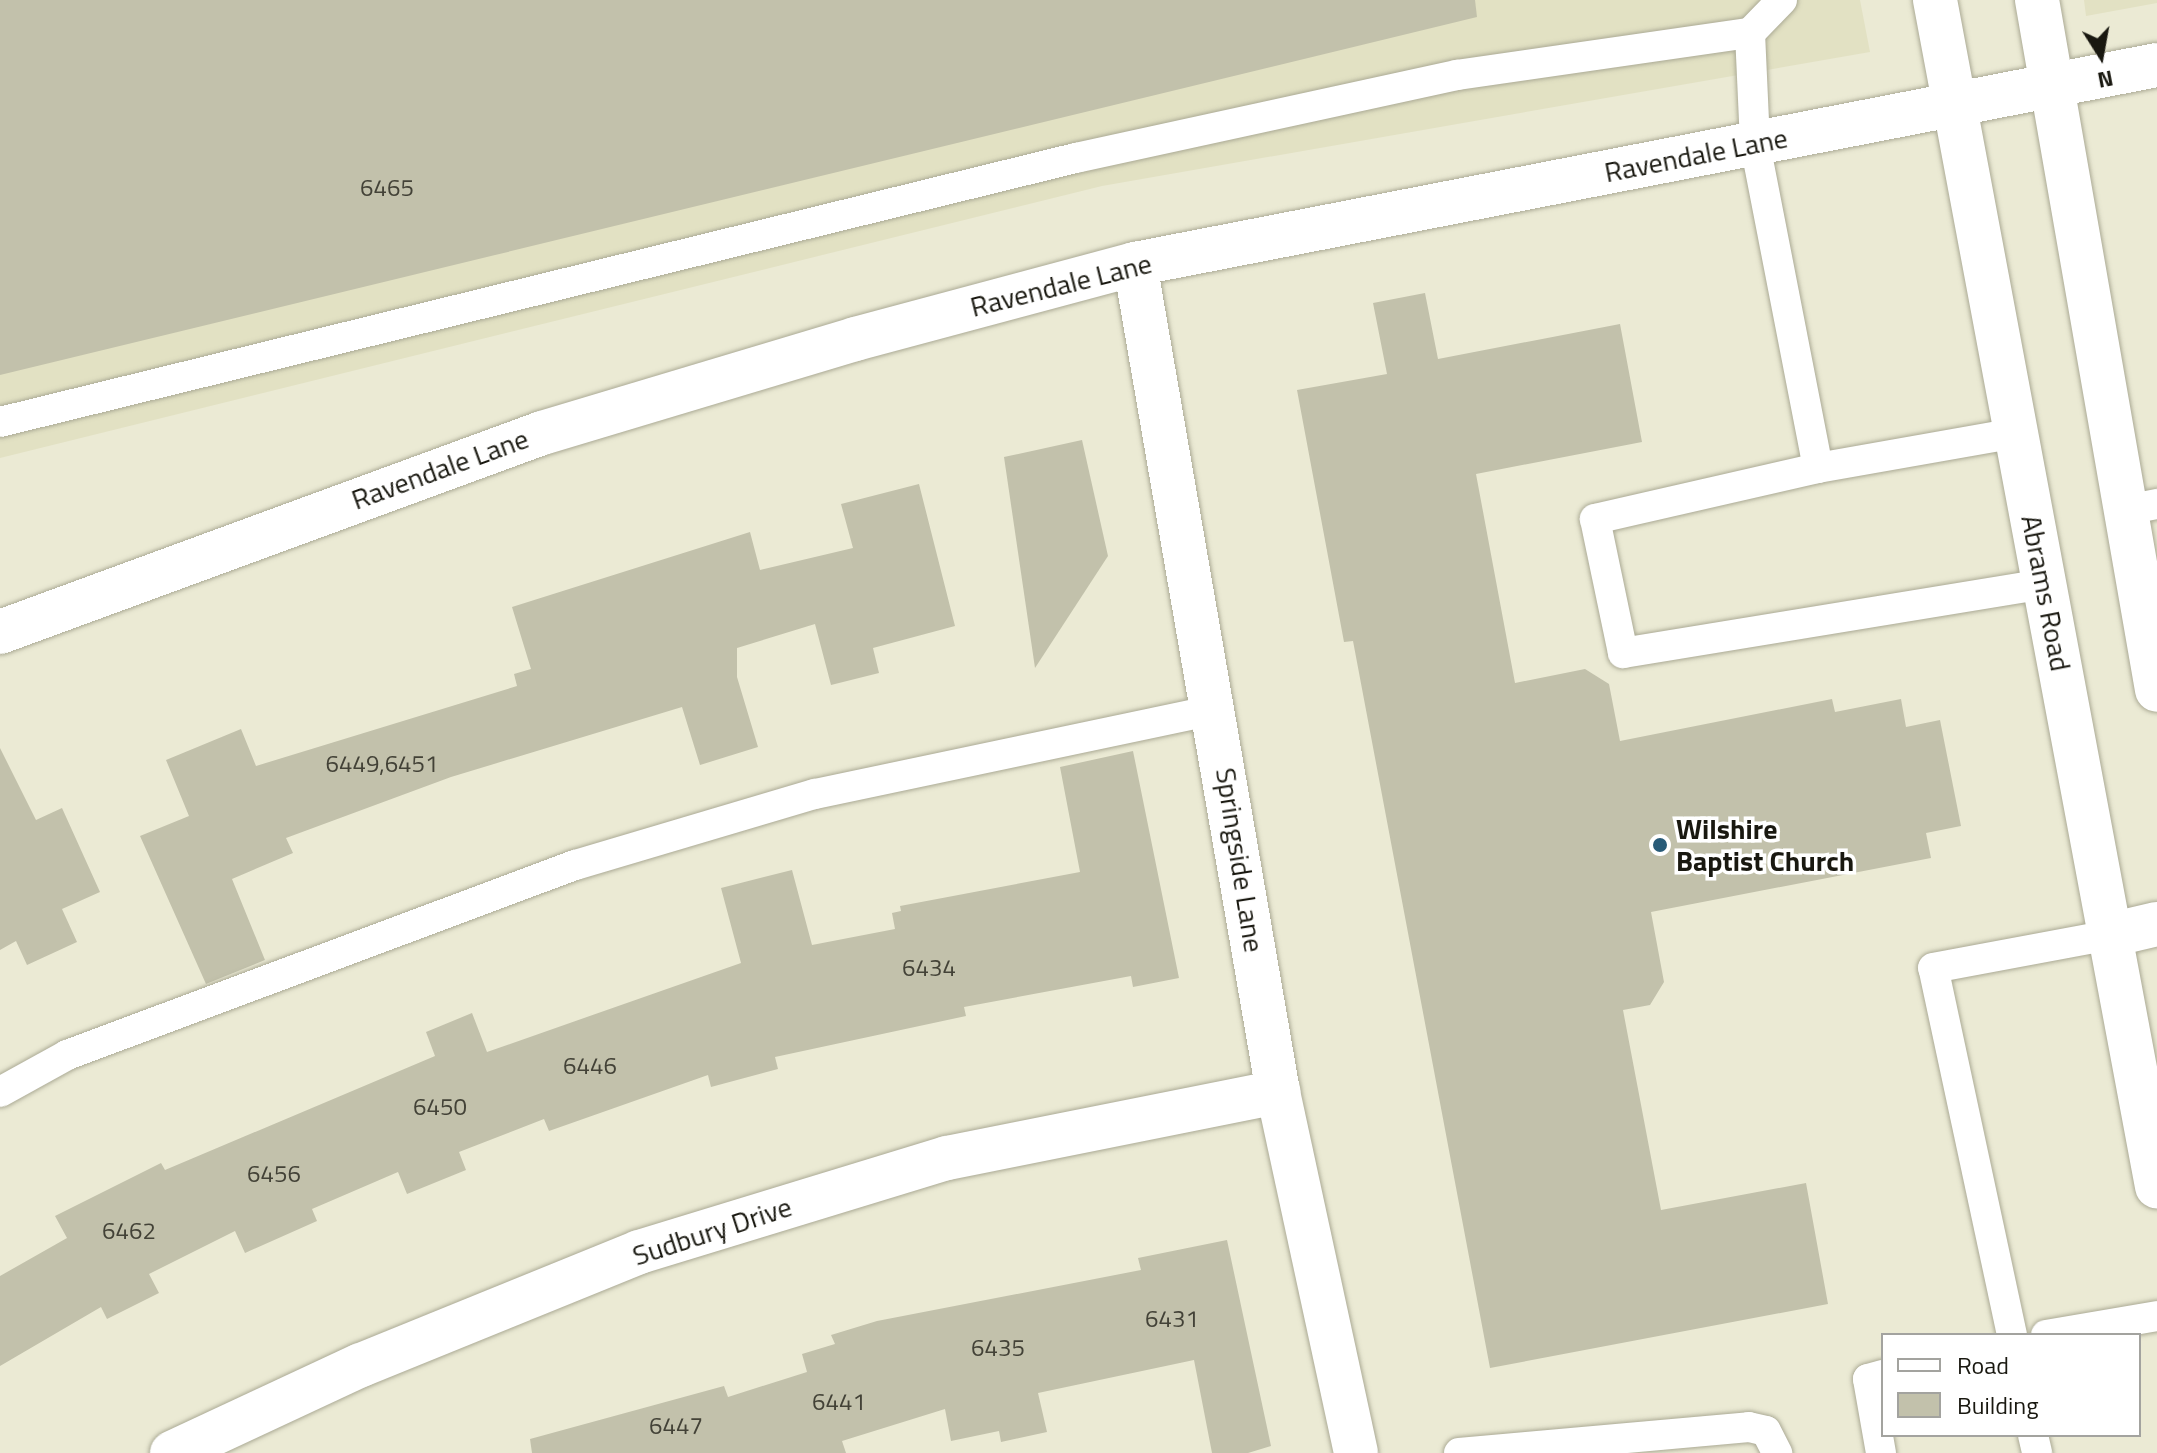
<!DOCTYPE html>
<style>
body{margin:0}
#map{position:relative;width:2157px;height:1453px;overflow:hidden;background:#ebead4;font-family:"Titillium Web",sans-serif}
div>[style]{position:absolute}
.built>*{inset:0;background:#e2e1c3}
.building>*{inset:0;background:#c2c1ab}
.roads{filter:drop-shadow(0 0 2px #abaa95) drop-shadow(0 0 2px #abaa95)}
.service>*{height:30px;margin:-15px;padding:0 15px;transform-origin:15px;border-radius:15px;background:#fff}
.minor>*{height:44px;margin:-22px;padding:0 22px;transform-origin:22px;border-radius:22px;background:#fff}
.secondary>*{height:44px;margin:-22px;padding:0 22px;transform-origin:22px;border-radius:22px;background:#fff}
.dots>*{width:22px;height:22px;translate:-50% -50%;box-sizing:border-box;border:4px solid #fff;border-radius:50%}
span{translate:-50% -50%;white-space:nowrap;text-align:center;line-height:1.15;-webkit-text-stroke:7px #fff;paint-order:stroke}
.number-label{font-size:24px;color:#434237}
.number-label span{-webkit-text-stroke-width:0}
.street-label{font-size:28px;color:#191810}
.poi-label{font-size:28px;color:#191810;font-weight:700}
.left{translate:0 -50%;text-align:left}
.legend{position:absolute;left:1881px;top:1333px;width:260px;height:104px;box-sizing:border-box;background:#fff;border:2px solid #a3a39f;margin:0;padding:10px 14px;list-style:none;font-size:24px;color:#191810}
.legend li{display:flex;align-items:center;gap:16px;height:40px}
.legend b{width:40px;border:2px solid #a3a39f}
.north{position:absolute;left:2061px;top:16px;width:80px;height:80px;-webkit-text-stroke:6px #fff;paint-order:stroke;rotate:169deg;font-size:22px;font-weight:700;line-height:32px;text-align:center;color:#191810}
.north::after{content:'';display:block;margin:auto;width:28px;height:36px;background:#191810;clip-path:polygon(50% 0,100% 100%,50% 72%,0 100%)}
</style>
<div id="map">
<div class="built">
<div style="clip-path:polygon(0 0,1860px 0,1870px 52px,1102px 186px,0 458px)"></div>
<div style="clip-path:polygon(2084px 0,2157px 0,2157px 3px,2086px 16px)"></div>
</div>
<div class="building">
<div style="clip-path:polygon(0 0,1475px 0,1477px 17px,0 375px)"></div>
<div style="clip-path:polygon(1425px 293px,1438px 359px,1620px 324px,1642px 442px,1476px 474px,1515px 683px,1585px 669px,1609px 684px,1620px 741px,1832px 699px,1835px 712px,1901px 699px,1906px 727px,1940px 720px,1961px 826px,1926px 833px,1931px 858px,1651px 912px,1664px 982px,1650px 1005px,1623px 1010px,1661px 1210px,1806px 1183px,1828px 1304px,1490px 1368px,1353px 641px,1344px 642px,1297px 390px,1387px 374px,1373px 303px)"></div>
<div style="clip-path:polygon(1082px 440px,1108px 556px,1035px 668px,1004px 457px)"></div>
<div style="clip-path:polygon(919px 484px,955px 626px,873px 648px,879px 673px,831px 685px,815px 624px,737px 648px,737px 677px,758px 747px,700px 765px,682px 707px,451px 777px,286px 838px,293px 853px,232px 879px,265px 960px,206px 984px,140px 836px,189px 816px,166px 760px,241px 729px,256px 766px,517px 686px,514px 674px,531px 669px,512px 607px,750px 532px,760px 570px,853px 548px,841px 504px)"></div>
<div style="clip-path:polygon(0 748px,36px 820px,62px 808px,100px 892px,62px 909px,77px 942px,27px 965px,16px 941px,0 950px)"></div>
<div style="clip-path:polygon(1133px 751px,1179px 978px,1133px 987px,1131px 976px,964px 1007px,966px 1016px,775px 1057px,778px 1069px,711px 1087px,708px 1075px,549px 1131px,544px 1119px,459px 1152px,466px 1170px,407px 1194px,398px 1172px,312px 1209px,317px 1221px,245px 1253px,235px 1231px,149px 1274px,159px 1293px,107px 1319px,101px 1307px,0 1366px,0 1276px,67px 1238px,55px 1216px,161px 1163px,165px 1170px,435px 1056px,426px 1032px,472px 1013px,487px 1052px,741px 963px,721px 888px,792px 870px,812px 945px,895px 929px,892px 913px,901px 911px,900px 906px,1080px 872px,1060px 767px)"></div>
<div style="clip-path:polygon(1227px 1240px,1271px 1446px,1248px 1453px,1212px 1453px,1194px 1360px,1038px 1393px,1047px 1432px,1001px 1442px,999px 1431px,951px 1441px,945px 1409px,842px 1441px,846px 1453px,532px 1453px,530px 1439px,724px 1386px,728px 1397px,807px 1372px,802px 1354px,835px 1344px,831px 1335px,877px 1321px,1141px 1270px,1138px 1258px)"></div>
</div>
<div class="roads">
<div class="service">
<div style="left:1782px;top:0;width:46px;rotate:134.1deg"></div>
<div style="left:1750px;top:33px;width:111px;rotate:87.4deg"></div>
<div style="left:1755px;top:144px;width:330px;rotate:79deg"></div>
<div style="left:0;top:422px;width:1108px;rotate:-13.79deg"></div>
<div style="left:1076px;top:158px;width:390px;rotate:-12.3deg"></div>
<div style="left:1457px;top:75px;width:296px;rotate:-8.2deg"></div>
<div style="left:2016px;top:433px;width:201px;rotate:170deg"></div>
<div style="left:1818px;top:468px;width:229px;rotate:167.1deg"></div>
<div style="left:1595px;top:519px;width:137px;rotate:78.2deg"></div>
<div style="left:1623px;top:653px;width:428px;rotate:-9.3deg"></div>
<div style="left:2126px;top:510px;width:32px;rotate:-11deg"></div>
<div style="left:0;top:1092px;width:77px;rotate:-28.9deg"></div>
<div style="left:67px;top:1055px;width:542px;rotate:-20.51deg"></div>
<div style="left:575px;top:865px;width:250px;rotate:-16.5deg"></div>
<div style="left:815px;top:794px;width:409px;rotate:-11.9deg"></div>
<div style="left:2012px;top:1335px;width:375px;rotate:-102.1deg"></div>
<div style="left:1933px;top:968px;width:180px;rotate:-10.6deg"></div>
<div style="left:2046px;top:1335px;width:113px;rotate:-9.7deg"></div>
<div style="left:2033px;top:1435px;width:18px;rotate:77deg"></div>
<div style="left:1459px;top:1453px;width:291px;rotate:-5.1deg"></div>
<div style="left:1749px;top:1427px;width:17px;rotate:13deg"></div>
<div style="left:1766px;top:1431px;width:25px;rotate:63deg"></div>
<div style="left:1881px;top:1453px;width:75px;rotate:-100deg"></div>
<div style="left:1868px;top:1379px;width:16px;rotate:-15deg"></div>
</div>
<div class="minor">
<div style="left:1135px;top:264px;width:840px;rotate:80.2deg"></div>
<div style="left:1278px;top:1092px;width:369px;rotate:77.8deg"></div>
<div style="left:0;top:632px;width:577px;rotate:-20.16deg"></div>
<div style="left:542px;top:433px;width:327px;rotate:-16.7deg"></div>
<div style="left:855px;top:339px;width:290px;rotate:-15deg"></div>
<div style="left:1135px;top:264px;width:1041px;rotate:-11.02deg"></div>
<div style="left:2110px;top:935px;width:48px;rotate:-13.2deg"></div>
<div style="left:172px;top:1453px;width:208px;rotate:-25deg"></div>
<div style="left:361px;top:1365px;width:300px;rotate:-22.1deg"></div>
<div style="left:639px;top:1252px;width:322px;rotate:-17deg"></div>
<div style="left:947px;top:1158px;width:338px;rotate:-11.3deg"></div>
</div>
<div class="secondary">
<div style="left:1935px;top:0;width:1207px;rotate:79.4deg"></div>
<div style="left:2037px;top:0;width:700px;rotate:80.13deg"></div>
</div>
</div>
<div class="dots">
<div style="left:1660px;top:845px;background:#285b78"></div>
</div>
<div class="number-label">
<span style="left:387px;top:188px">6465</span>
<span style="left:382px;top:764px">6449,6451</span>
<span style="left:929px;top:968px">6434</span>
<span style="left:590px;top:1066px">6446</span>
<span style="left:440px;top:1107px">6450</span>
<span style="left:274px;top:1174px">6456</span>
<span style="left:129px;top:1231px">6462</span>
<span style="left:1172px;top:1319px">6431</span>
<span style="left:998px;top:1348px">6435</span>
<span style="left:839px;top:1402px">6441</span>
<span style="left:676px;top:1426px">6447</span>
</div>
<div class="street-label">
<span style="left:1696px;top:155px;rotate:-11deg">Ravendale Lane</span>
<span style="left:1061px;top:285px;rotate:-14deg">Ravendale Lane</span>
<span style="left:440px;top:469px;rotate:-20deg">Ravendale Lane</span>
<span style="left:2046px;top:593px;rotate:79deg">Abrams Road</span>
<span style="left:1240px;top:860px;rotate:81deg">Springside Lane</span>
<span style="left:712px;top:1231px;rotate:-18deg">Sudbury Drive</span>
</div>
<div class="poi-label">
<span class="left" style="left:1676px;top:845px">Wilshire<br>Baptist Church</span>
</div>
<ul class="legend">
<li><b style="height:10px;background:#fff"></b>Road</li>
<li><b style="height:22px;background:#c2c1ab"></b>Building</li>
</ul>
<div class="north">N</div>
</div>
